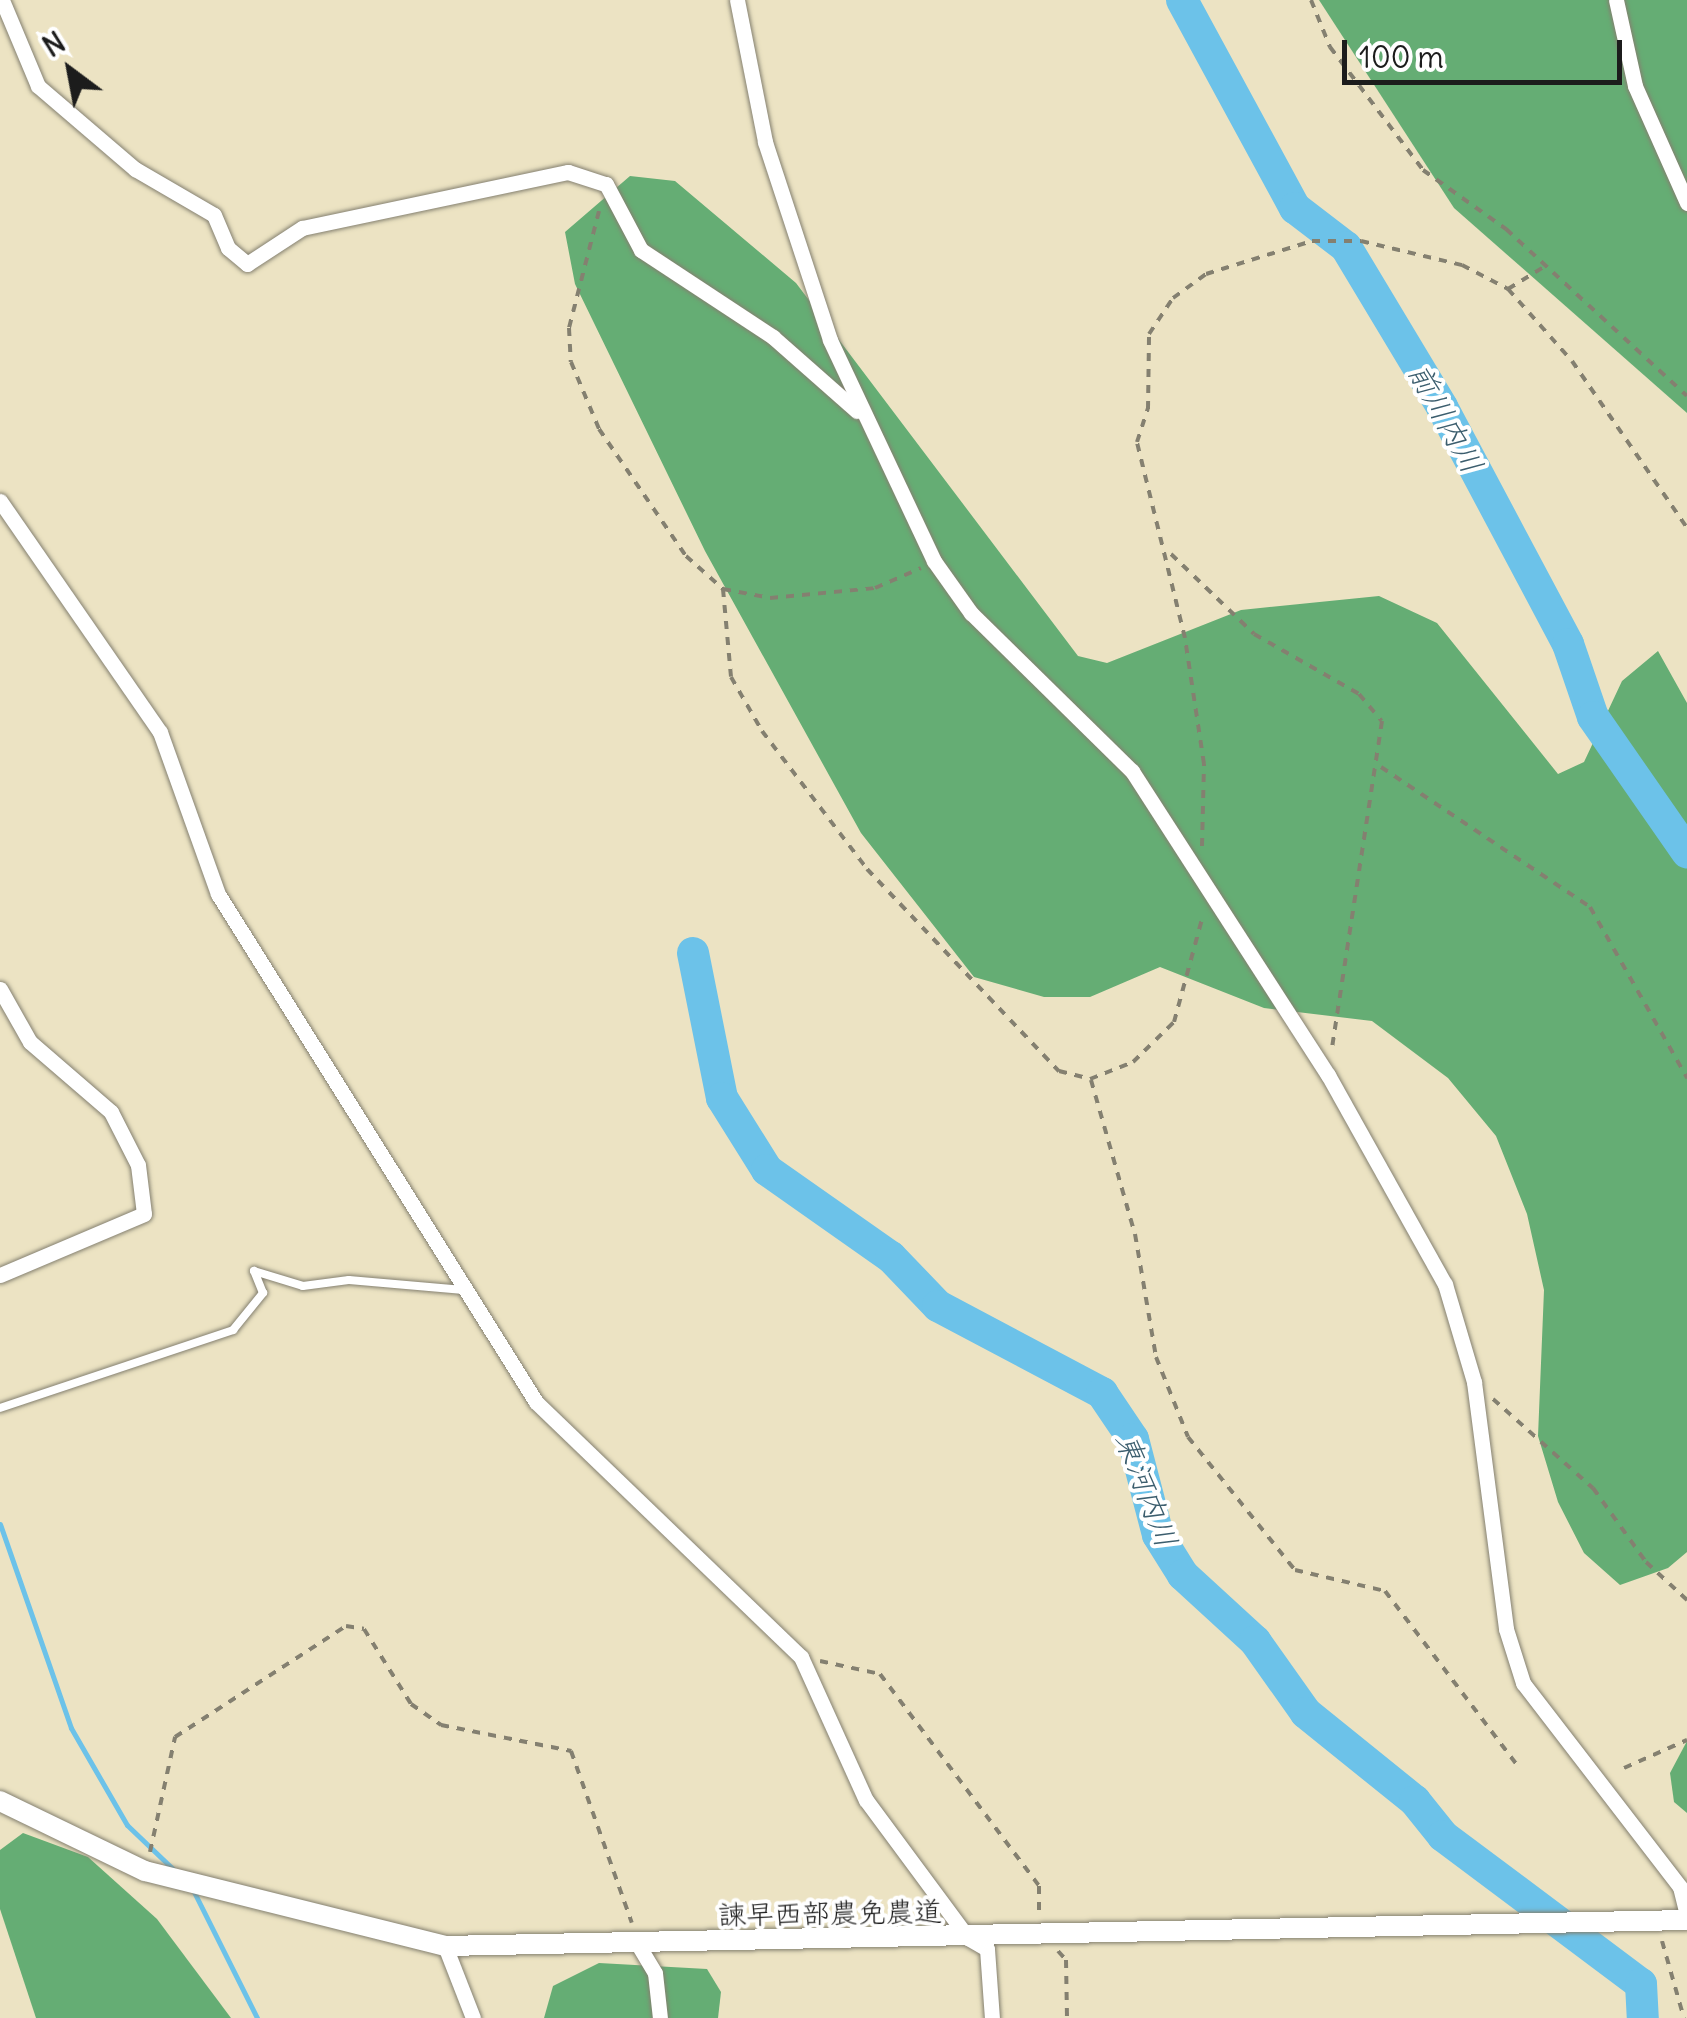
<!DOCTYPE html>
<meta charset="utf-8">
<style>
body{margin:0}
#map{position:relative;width:1687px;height:2018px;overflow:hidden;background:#ece3c3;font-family:Delius,"Klee One",sans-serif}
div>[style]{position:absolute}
.forest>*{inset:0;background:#65ad74}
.stream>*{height:5px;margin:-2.5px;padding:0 2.5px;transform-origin:2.5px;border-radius:2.5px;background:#6cc2e9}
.river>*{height:32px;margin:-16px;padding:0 16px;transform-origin:16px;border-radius:16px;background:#6cc2e9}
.path>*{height:4px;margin-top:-2px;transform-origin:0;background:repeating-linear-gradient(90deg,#848070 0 8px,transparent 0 16px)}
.roads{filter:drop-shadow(0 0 2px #848070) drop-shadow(0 0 2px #848070)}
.service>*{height:8px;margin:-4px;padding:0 4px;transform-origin:4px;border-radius:4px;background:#fff}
.minor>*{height:15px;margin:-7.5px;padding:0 7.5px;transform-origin:7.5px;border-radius:7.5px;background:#fff}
.tertiary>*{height:20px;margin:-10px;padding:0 10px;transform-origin:10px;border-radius:10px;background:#fff}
span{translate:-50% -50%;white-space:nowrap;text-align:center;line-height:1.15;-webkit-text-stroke:8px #fff;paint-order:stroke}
.street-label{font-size:28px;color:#1c1c1c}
.water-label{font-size:30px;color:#3c5e6e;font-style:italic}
.north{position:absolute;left:20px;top:20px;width:100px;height:100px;-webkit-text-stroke:8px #fff;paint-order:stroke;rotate:328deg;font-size:28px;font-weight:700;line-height:40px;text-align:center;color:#1c1c1c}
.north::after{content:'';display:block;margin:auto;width:35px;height:45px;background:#1c1c1c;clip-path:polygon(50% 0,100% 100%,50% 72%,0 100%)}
.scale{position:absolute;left:1342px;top:40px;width:280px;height:45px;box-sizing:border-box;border:5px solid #1c1c1c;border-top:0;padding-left:12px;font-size:30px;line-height:35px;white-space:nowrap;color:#1c1c1c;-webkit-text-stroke:8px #fff;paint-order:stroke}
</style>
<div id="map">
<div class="forest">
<div style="clip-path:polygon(1319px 0,1687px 0,1687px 413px,1454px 208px)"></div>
<div style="clip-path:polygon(630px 176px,675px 181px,796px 283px,1078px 656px,1107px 663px,1241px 610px,1379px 596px,1437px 623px,1558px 774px,1584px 762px,1622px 681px,1658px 651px,1687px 703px,1687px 1552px,1668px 1568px,1620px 1585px,1584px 1553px,1558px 1502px,1538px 1436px,1544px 1290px,1527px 1214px,1496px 1136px,1448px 1078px,1372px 1021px,1264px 1008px,1160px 967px,1090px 997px,1044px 997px,974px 977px,861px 833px,705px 551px,575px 284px,565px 232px)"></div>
<div style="clip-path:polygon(1687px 1741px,1687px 1813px,1674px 1802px,1670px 1773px)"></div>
<div style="clip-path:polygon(23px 1833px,88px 1857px,157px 1919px,231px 2018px,36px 2018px,0 1909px,0 1850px)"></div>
<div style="clip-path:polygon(599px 1963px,707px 1969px,721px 1992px,718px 2018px,544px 2018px,553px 1986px)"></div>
</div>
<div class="stream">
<div style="left:0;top:1524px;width:216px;rotate:70.8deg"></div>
<div style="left:71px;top:1728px;width:112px;rotate:60deg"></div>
<div style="left:127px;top:1825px;width:64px;rotate:43.7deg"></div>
<div style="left:194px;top:1892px;width:141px;rotate:63.4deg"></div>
</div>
<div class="river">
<div style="left:1182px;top:0;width:237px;rotate:61.5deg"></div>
<div style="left:1295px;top:208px;width:64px;rotate:37.4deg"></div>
<div style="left:1346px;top:247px;width:187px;rotate:59deg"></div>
<div style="left:1442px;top:407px;width:268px;rotate:62deg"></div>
<div style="left:1568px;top:644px;width:77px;rotate:71.1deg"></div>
<div style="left:1593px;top:717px;width:165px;rotate:55.2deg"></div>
<div style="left:693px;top:953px;width:148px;rotate:78.7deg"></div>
<div style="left:722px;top:1098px;width:85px;rotate:58deg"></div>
<div style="left:767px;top:1170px;width:151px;rotate:35.1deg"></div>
<div style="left:891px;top:1257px;width:68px;rotate:46.2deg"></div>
<div style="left:938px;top:1306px;width:186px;rotate:27.9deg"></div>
<div style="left:1102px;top:1393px;width:55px;rotate:56deg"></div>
<div style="left:1133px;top:1439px;width:99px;rotate:75.4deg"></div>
<div style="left:1158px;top:1535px;width:47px;rotate:58deg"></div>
<div style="left:1183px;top:1575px;width:98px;rotate:42.5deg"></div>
<div style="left:1255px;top:1641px;width:88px;rotate:54.7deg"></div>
<div style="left:1306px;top:1713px;width:140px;rotate:38.9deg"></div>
<div style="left:1415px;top:1801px;width:45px;rotate:51.3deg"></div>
<div style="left:1443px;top:1836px;width:247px;rotate:36.8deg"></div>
<div style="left:1641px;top:1984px;width:34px;rotate:87deg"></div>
</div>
<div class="path">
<div style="left:1311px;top:0;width:51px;rotate:68deg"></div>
<div style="left:1330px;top:47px;width:154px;rotate:52.9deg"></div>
<div style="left:1423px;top:170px;width:102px;rotate:35.4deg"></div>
<div style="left:1506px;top:229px;width:246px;rotate:42.7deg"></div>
<div style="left:599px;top:211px;width:121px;rotate:104.4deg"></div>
<div style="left:569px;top:328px;width:34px;rotate:87deg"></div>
<div style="left:571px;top:362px;width:73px;rotate:67.3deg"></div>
<div style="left:599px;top:429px;width:154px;rotate:55.6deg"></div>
<div style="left:686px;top:556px;width:50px;rotate:41.7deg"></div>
<div style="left:723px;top:589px;width:48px;rotate:10.8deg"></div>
<div style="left:770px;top:598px;width:105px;rotate:-5.4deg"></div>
<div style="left:875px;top:588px;width:50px;rotate:-23.5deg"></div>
<div style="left:1508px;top:289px;width:46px;rotate:-31.6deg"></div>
<div style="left:1171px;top:554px;width:115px;rotate:43.9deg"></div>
<div style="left:1254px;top:634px;width:121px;rotate:29.7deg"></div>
<div style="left:1359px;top:694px;width:35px;rotate:50deg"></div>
<div style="left:1382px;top:721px;width:332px;rotate:98.7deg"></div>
<div style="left:723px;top:589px;width:88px;rotate:84.8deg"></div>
<div style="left:731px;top:677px;width:62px;rotate:60.1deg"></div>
<div style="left:762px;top:731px;width:173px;rotate:52.7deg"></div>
<div style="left:867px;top:869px;width:279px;rotate:46.5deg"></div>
<div style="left:1059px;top:1071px;width:32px;rotate:14deg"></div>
<div style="left:1090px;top:1079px;width:46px;rotate:-21.6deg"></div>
<div style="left:1133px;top:1062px;width:57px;rotate:-44.3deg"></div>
<div style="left:1174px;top:1022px;width:111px;rotate:-74.8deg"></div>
<div style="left:1381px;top:767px;width:252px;rotate:33.8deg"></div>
<div style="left:1590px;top:907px;width:197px;rotate:60.4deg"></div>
<div style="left:1202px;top:846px;width:82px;rotate:-88.6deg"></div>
<div style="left:1204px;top:764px;width:127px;rotate:-98.6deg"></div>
<div style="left:1185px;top:638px;width:202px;rotate:-103.8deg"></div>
<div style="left:1137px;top:442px;width:35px;rotate:-72deg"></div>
<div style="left:1148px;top:409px;width:75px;rotate:-89.2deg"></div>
<div style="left:1149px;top:334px;width:43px;rotate:-56.3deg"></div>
<div style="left:1173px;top:298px;width:41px;rotate:-36deg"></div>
<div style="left:1206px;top:274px;width:111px;rotate:-17.3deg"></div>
<div style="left:1312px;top:241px;width:49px"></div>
<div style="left:1361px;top:241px;width:104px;rotate:13.4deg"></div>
<div style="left:1462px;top:265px;width:52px;rotate:27.6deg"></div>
<div style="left:1508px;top:289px;width:96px;rotate:48.4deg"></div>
<div style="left:1572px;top:361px;width:203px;rotate:55.4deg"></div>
<div style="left:1091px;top:1080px;width:160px;rotate:74.1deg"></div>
<div style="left:1135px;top:1234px;width:125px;rotate:80.3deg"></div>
<div style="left:1156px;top:1357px;width:86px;rotate:68.2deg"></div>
<div style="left:1188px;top:1437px;width:171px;rotate:51.2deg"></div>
<div style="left:1295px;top:1570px;width:92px;rotate:13.1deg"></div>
<div style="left:1385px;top:1591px;width:220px;rotate:52.8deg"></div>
<div style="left:1493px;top:1399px;width:134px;rotate:41.7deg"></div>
<div style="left:1593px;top:1488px;width:91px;rotate:54.4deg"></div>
<div style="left:1646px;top:1562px;width:56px;rotate:42.8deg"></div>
<div style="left:820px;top:1661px;width:61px;rotate:12.2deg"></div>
<div style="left:880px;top:1674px;width:265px;rotate:53.1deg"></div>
<div style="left:1039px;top:1886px;width:29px;rotate:90deg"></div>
<div style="left:1624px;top:1768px;width:69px;rotate:-24deg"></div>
<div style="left:150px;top:1852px;width:118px;rotate:-77.7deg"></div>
<div style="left:175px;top:1737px;width:204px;rotate:-33deg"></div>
<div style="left:346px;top:1626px;width:18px;rotate:9deg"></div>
<div style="left:364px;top:1629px;width:89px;rotate:57.9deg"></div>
<div style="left:411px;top:1704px;width:37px;rotate:35deg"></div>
<div style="left:441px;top:1725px;width:133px;rotate:11.3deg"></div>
<div style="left:571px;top:1751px;width:182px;rotate:70.5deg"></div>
<div style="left:1662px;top:1941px;width:80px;rotate:74.1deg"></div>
<div style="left:1058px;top:1951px;width:12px;rotate:48deg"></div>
<div style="left:1066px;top:1960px;width:58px;rotate:89deg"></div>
</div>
<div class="roads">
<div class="service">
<div style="left:254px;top:1271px;width:51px;rotate:17deg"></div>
<div style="left:303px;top:1286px;width:46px;rotate:-7.4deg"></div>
<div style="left:349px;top:1280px;width:115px;rotate:5deg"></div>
<div style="left:0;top:1408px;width:246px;rotate:-18.5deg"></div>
<div style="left:233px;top:1330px;width:48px;rotate:-51deg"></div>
<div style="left:263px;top:1293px;width:24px;rotate:-112deg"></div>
</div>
<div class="minor">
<div style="left:2px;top:0;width:93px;rotate:67.3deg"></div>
<div style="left:38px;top:86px;width:128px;rotate:40.6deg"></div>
<div style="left:135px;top:169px;width:91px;rotate:30.2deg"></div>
<div style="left:214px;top:215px;width:36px;rotate:67deg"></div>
<div style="left:228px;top:248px;width:25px;rotate:40deg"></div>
<div style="left:247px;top:264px;width:66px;rotate:-33.2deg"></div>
<div style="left:302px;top:228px;width:272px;rotate:-11.9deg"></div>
<div style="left:568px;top:172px;width:40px;rotate:18deg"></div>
<div style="left:606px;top:184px;width:75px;rotate:62.1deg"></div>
<div style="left:641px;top:250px;width:158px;rotate:33.4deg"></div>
<div style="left:773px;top:337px;width:112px;rotate:41.4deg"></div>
<div style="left:737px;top:0;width:145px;rotate:78.8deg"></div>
<div style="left:765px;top:142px;width:208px;rotate:71.8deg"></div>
<div style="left:830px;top:340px;width:244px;rotate:64.8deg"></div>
<div style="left:934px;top:561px;width:64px;rotate:54.6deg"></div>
<div style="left:971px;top:613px;width:226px;rotate:44.5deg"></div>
<div style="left:1132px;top:771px;width:362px;rotate:57.2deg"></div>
<div style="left:1328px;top:1075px;width:240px;rotate:60.8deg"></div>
<div style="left:1445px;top:1284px;width:102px;rotate:73.5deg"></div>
<div style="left:1474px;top:1382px;width:249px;rotate:82.6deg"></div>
<div style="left:1506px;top:1629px;width:57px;rotate:72.5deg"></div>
<div style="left:1523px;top:1683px;width:257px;rotate:52.4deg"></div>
<div style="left:1680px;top:1887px;width:29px;rotate:76deg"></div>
<div style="left:1616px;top:0;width:88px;rotate:77.5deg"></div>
<div style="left:1635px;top:86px;width:128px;rotate:66deg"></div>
<div style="left:0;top:501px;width:281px;rotate:55.3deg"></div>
<div style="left:160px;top:732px;width:172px;rotate:70.3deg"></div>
<div style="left:218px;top:894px;width:599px;rotate:57.95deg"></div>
<div style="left:536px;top:1402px;width:368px;rotate:43.9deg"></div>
<div style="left:801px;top:1657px;width:157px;rotate:65.6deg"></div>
<div style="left:866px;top:1800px;width:172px;rotate:53.5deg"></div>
<div style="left:968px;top:1938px;width:22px;rotate:30deg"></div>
<div style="left:987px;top:1949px;width:69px;rotate:85.9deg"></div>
<div style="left:0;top:989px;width:61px;rotate:60.5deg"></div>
<div style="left:30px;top:1042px;width:107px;rotate:40.8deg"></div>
<div style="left:111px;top:1112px;width:59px;rotate:63deg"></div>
<div style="left:138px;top:1165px;width:49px;rotate:83deg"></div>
<div style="left:144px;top:1214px;width:156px;rotate:157deg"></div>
<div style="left:445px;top:1946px;width:77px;rotate:68.7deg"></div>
<div style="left:640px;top:1948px;width:29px;rotate:59deg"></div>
<div style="left:655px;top:1973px;width:45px;rotate:83.7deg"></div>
</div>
<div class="tertiary">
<div style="left:0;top:1801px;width:161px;rotate:25.8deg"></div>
<div style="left:145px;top:1871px;width:309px;rotate:14deg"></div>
<div style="left:445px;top:1946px;width:1242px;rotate:-1.2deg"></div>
</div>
</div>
<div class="street-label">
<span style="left:830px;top:1913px;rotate:-1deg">諫早西部農免農道</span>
</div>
<div class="water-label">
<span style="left:1446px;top:418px;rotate:61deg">前川内川</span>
<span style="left:1147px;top:1490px;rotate:69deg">東河内川</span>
</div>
<div class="north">N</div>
<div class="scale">100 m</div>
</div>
